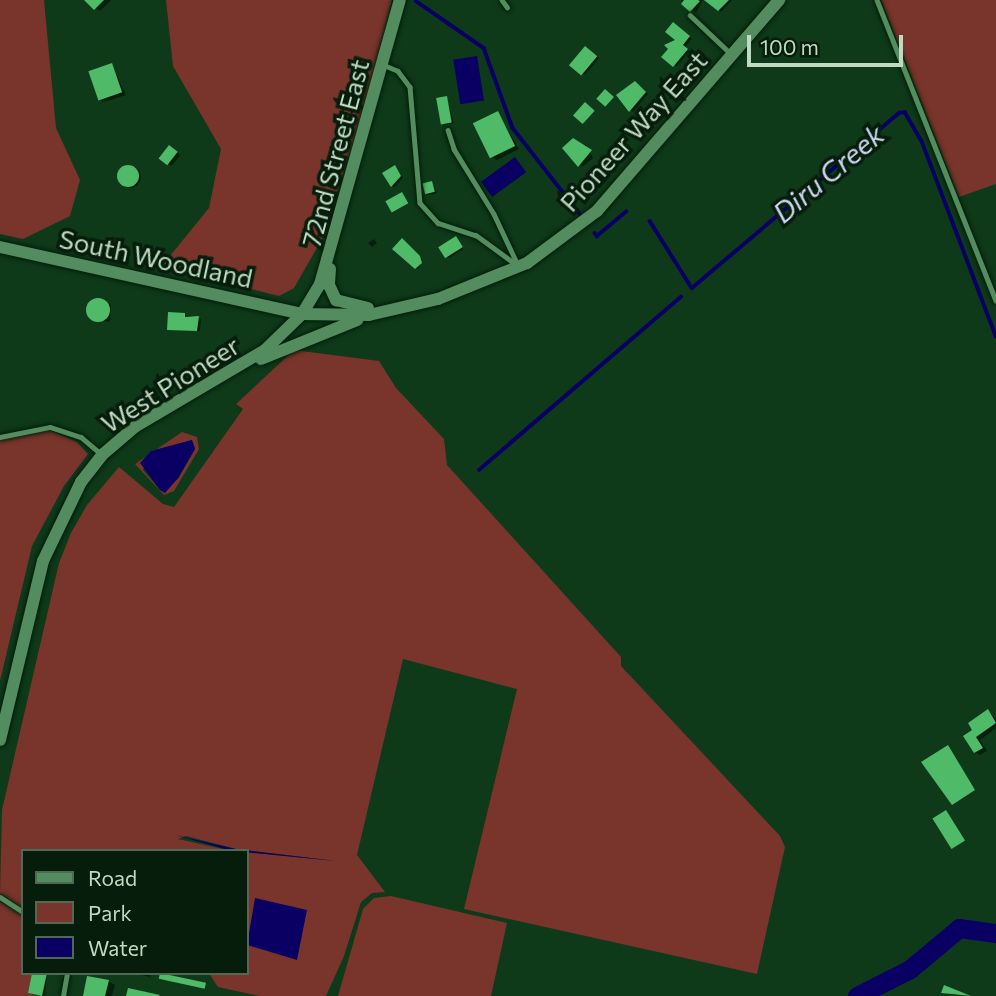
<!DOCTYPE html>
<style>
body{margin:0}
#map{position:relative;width:996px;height:996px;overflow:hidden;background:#0e3a1a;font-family:Commissioner,sans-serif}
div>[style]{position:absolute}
.green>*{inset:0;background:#79342c}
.water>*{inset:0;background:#0a0064;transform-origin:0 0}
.shadow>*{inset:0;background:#0007;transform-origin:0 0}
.round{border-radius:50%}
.stream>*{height:3.5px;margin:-1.75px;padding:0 1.75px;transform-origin:1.75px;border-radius:1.75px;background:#0a0064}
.river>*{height:19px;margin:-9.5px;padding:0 9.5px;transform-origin:9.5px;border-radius:9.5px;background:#0a0064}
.building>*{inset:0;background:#4fbb69;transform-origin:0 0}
.roads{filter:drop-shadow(0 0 2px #021e08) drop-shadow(0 0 2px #021e08)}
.lane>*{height:4.5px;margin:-2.25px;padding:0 2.25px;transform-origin:2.25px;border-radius:2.25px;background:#538c5e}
.secondary>*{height:12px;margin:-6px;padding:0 6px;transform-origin:6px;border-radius:6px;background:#538c5e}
span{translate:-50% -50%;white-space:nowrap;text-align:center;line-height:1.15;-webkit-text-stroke:7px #061d0b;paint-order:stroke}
.street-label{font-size:26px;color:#bedac1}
.water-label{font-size:28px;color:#ced8f2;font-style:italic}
.legend{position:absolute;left:21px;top:849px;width:228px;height:126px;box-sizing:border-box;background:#061d0b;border:2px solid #506954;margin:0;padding:9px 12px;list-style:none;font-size:21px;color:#bedac1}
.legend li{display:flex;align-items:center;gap:14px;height:35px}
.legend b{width:35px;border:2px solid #506954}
.scale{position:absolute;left:747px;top:35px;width:156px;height:32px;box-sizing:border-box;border:4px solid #bedac1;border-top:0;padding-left:9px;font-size:21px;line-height:24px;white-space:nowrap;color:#bedac1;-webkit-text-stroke:5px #061d0b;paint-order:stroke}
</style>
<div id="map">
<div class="green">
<div style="clip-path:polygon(0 0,44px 0,56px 128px,80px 180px,70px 216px,23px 239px,0 234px)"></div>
<div style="clip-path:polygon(166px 0,392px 0,367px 100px,322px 239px,294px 288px,279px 296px,161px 267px,209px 208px,221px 149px,173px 66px)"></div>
<div style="clip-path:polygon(881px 0,996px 0,996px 184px,959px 197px)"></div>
<div style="clip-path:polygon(294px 350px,379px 361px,396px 388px,444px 439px,447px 465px,621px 657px,621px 666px,780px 836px,785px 847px,757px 974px,464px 909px,517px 689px,403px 659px,357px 855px,385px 892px,372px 893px,361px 902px,344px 956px,326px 996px,259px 996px,218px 987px,210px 975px,247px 973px,247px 852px,336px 861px,236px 849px,186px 836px,178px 839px,232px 851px,23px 851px,23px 909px,0 894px,2px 810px,59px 563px,71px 533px,87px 505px,119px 467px,163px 504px,174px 507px,243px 409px,236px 404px)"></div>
<div style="clip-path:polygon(47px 429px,77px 442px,88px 454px,64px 486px,32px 546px,0 681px,0 440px)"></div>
<div style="clip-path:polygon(evenodd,182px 432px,197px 437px,199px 449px,174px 491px,164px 495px,135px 464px,182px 432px,192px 440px,195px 449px,178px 479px,160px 490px,143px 470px,151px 451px,192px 440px)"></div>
<div style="clip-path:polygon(391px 896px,507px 923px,491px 996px,338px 996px,363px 909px,374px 898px)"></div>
<div style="clip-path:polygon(0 901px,23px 915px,23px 973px,32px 973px,28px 993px,36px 996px,0 996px)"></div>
</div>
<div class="water">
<div style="left:477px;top:56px;width:45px;height:24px;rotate:81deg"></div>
<div style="left:515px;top:157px;width:19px;height:42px;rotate:54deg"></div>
<div style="clip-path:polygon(192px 440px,195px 449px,178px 478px,165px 493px,160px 490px,140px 463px,151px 451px)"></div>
<div style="clip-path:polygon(175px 835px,236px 849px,336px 861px,232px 851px)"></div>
<div style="clip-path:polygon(255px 898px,307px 910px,297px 960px,247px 945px)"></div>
</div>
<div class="shadow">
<div style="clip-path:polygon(86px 0,111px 0,100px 11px)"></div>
<div style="clip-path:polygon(681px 0,703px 0,696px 13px)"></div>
<div style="clip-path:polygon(707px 0,732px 0,721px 12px)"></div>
<div style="clip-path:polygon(676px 26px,692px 39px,685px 47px,690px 51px,676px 67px,671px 49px,678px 41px)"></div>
<div style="clip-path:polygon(588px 50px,599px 58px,585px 75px,572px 65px)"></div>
<div style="clip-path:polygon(112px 65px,126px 95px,104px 102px,99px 99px)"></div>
<div style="clip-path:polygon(638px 85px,648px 94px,633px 112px,618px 96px)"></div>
<div style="clip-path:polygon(447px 98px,454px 123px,445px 125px,442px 123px)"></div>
<div style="clip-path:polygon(498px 113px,519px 149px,497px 160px,492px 157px)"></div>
<div style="clip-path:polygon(586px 145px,593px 158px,582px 167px,564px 148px)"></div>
<div style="left:170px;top:147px;width:13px;height:14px;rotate:39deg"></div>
<div class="round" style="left:119px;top:166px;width:22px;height:22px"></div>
<div style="clip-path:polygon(395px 167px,403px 178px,394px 188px,384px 173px)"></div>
<div style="clip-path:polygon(432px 183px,437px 193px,429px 195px,426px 194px)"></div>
<div style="clip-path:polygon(456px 238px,464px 249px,449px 258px,447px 256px)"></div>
<div style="clip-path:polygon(374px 239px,377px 243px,372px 247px,368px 243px)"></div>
<div style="clip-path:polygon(405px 242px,422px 259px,419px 269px,416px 268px)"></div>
<div style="clip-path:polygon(92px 299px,111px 304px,110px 322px,88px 318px)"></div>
<div style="clip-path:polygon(185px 315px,201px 319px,200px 331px,168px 329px)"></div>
<div style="clip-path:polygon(988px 711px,996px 719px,996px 728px,980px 740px,987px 751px,980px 755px,975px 752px,974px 730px)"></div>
<div style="clip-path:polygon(133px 973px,150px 973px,151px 974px,150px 977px)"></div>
<div style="clip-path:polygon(47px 974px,45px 996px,32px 994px)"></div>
<div style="clip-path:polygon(108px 981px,115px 985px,112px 996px,84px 996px)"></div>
<div style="clip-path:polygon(945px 987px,966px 996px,946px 994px)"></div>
</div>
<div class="stream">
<div style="left:416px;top:1px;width:83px;rotate:34.7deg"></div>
<div style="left:484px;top:48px;width:85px;rotate:70.1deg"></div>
<div style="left:513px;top:128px;width:109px;rotate:52.1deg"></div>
<div style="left:650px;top:221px;width:79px;rotate:57.9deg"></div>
<div style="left:692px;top:288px;width:271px;rotate:-40.2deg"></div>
<div style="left:899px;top:113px;width:6px;rotate:-9deg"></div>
<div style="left:905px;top:112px;width:34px;rotate:60deg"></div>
<div style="left:922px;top:141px;width:209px;rotate:69.2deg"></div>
<div style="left:595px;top:233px;width:4px;rotate:56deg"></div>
<div style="left:597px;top:236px;width:38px;rotate:-40deg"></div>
<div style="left:479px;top:470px;width:266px;rotate:-40.6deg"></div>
</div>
<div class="river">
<div style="left:857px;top:996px;width:59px;rotate:-27deg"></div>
<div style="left:910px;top:969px;width:64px;rotate:-39.9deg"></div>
<div style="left:959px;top:928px;width:37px;rotate:8deg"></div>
</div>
<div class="building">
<div style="clip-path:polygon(84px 0,104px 0,94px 10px)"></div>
<div style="clip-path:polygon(684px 0,698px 0,700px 1px,690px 12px,681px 4px)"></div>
<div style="clip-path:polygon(704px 0,729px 0,718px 11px)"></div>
<div style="clip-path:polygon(673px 22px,690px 36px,683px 45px,688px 49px,673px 67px,661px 57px,668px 49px,664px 45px,675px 40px,665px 32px)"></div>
<div style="left:585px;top:46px;width:16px;height:25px;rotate:40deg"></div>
<div style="left:112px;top:63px;width:31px;height:25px;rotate:71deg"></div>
<div style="clip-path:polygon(635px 81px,646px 92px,629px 112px,616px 95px)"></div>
<div style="left:605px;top:89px;width:12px;height:13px;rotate:42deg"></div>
<div style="left:447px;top:96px;width:27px;height:11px;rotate:80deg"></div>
<div style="left:585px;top:102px;width:13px;height:18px;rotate:42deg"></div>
<div style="left:498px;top:111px;width:39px;height:28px;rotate:64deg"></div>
<div style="clip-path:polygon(573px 138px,592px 150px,578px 167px,562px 148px)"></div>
<div style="left:169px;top:145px;width:11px;height:17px;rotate:38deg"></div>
<div class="round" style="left:117px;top:165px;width:22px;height:22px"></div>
<div style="clip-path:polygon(395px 165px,401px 176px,391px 187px,382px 173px)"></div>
<div style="left:432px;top:181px;width:11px;height:10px;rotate:75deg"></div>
<div style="left:402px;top:192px;width:13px;height:19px;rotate:61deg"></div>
<div style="left:456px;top:236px;width:13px;height:21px;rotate:58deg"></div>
<div style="clip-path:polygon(402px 238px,420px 256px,422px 263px,415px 269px,392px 249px)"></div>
<div class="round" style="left:86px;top:298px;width:24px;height:24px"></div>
<div style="clip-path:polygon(168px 312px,185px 313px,185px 317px,199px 316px,197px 331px,167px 330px)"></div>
<div style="clip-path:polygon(988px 709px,996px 723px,976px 737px,983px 748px,974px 753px,963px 736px,972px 730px,968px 723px)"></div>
<div style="clip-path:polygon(948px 745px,975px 790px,952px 805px,921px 762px)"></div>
<div style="left:946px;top:810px;width:36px;height:16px;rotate:58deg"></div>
<div style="clip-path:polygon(32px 973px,47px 973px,42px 996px,28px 993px)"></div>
<div style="left:160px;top:973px;width:47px;height:6px;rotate:12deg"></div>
<div style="clip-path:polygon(87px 976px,109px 980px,105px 996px,83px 996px)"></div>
<div style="clip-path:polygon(944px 985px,971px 996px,941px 993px)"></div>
<div style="clip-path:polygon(128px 988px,160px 995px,159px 996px,126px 996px)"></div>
</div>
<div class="roads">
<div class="lane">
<div style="left:502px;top:0;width:9px;rotate:54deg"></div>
<div style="left:877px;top:0;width:323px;rotate:68.4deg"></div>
<div style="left:690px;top:15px;width:55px;rotate:43.5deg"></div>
<div style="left:384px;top:65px;width:15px;rotate:23deg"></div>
<div style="left:398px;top:71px;width:20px;rotate:53deg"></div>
<div style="left:410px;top:87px;width:116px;rotate:85.1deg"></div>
<div style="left:420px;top:203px;width:27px;rotate:48deg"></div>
<div style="left:438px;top:223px;width:40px;rotate:18deg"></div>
<div style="left:476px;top:235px;width:51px;rotate:36.2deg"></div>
<div style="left:448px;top:130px;width:20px;rotate:72deg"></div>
<div style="left:454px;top:149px;width:76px;rotate:58.4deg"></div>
<div style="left:494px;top:214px;width:56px;rotate:64.8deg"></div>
<div style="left:0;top:437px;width:51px;rotate:-11.3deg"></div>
<div style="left:50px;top:427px;width:33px;rotate:18deg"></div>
<div style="left:81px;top:437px;width:26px;rotate:40deg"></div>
<div style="left:0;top:897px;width:27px;rotate:33deg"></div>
<div style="left:63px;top:996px;width:23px;rotate:-80deg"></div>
</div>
<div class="secondary">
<div style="left:0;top:247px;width:309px;rotate:12.5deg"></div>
<div style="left:302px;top:314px;width:67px;rotate:0.9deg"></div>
<div style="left:369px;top:315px;width:71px;rotate:-13.1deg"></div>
<div style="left:438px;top:299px;width:96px;rotate:-22deg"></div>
<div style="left:527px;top:263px;width:87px;rotate:-36.6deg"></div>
<div style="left:597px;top:211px;width:279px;rotate:-49.2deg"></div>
<div style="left:330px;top:269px;width:16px;rotate:94deg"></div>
<div style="left:329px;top:285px;width:17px;rotate:65deg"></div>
<div style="left:336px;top:300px;width:33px;rotate:14deg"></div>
<div style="left:261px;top:359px;width:104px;rotate:-22.1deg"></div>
<div style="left:0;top:740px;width:184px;rotate:-76.5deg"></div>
<div style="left:43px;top:561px;width:88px;rotate:-64.3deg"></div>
<div style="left:81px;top:482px;width:34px;rotate:-52deg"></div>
<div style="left:102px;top:455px;width:45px;rotate:-40.5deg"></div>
<div style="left:136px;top:426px;width:150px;rotate:-30.5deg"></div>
<div style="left:265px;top:350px;width:52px;rotate:-44.2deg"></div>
<div style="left:302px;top:314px;width:35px;rotate:-59deg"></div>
<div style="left:320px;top:284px;width:295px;rotate:-74.3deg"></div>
</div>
</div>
<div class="street-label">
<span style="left:633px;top:131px;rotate:-48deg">Pioneer Way East</span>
<span style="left:335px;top:153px;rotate:-75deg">72nd Street East</span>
<span style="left:156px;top:258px;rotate:12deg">South Woodland</span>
<span style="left:170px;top:384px;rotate:-32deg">West Pioneer</span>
</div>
<div class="water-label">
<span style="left:828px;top:173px;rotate:-40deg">Diru Creek</span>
</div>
<ul class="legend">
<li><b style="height:9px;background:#538c5e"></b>Road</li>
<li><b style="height:19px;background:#79342c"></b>Park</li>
<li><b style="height:19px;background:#0a0064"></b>Water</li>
</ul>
<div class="scale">100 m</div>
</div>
